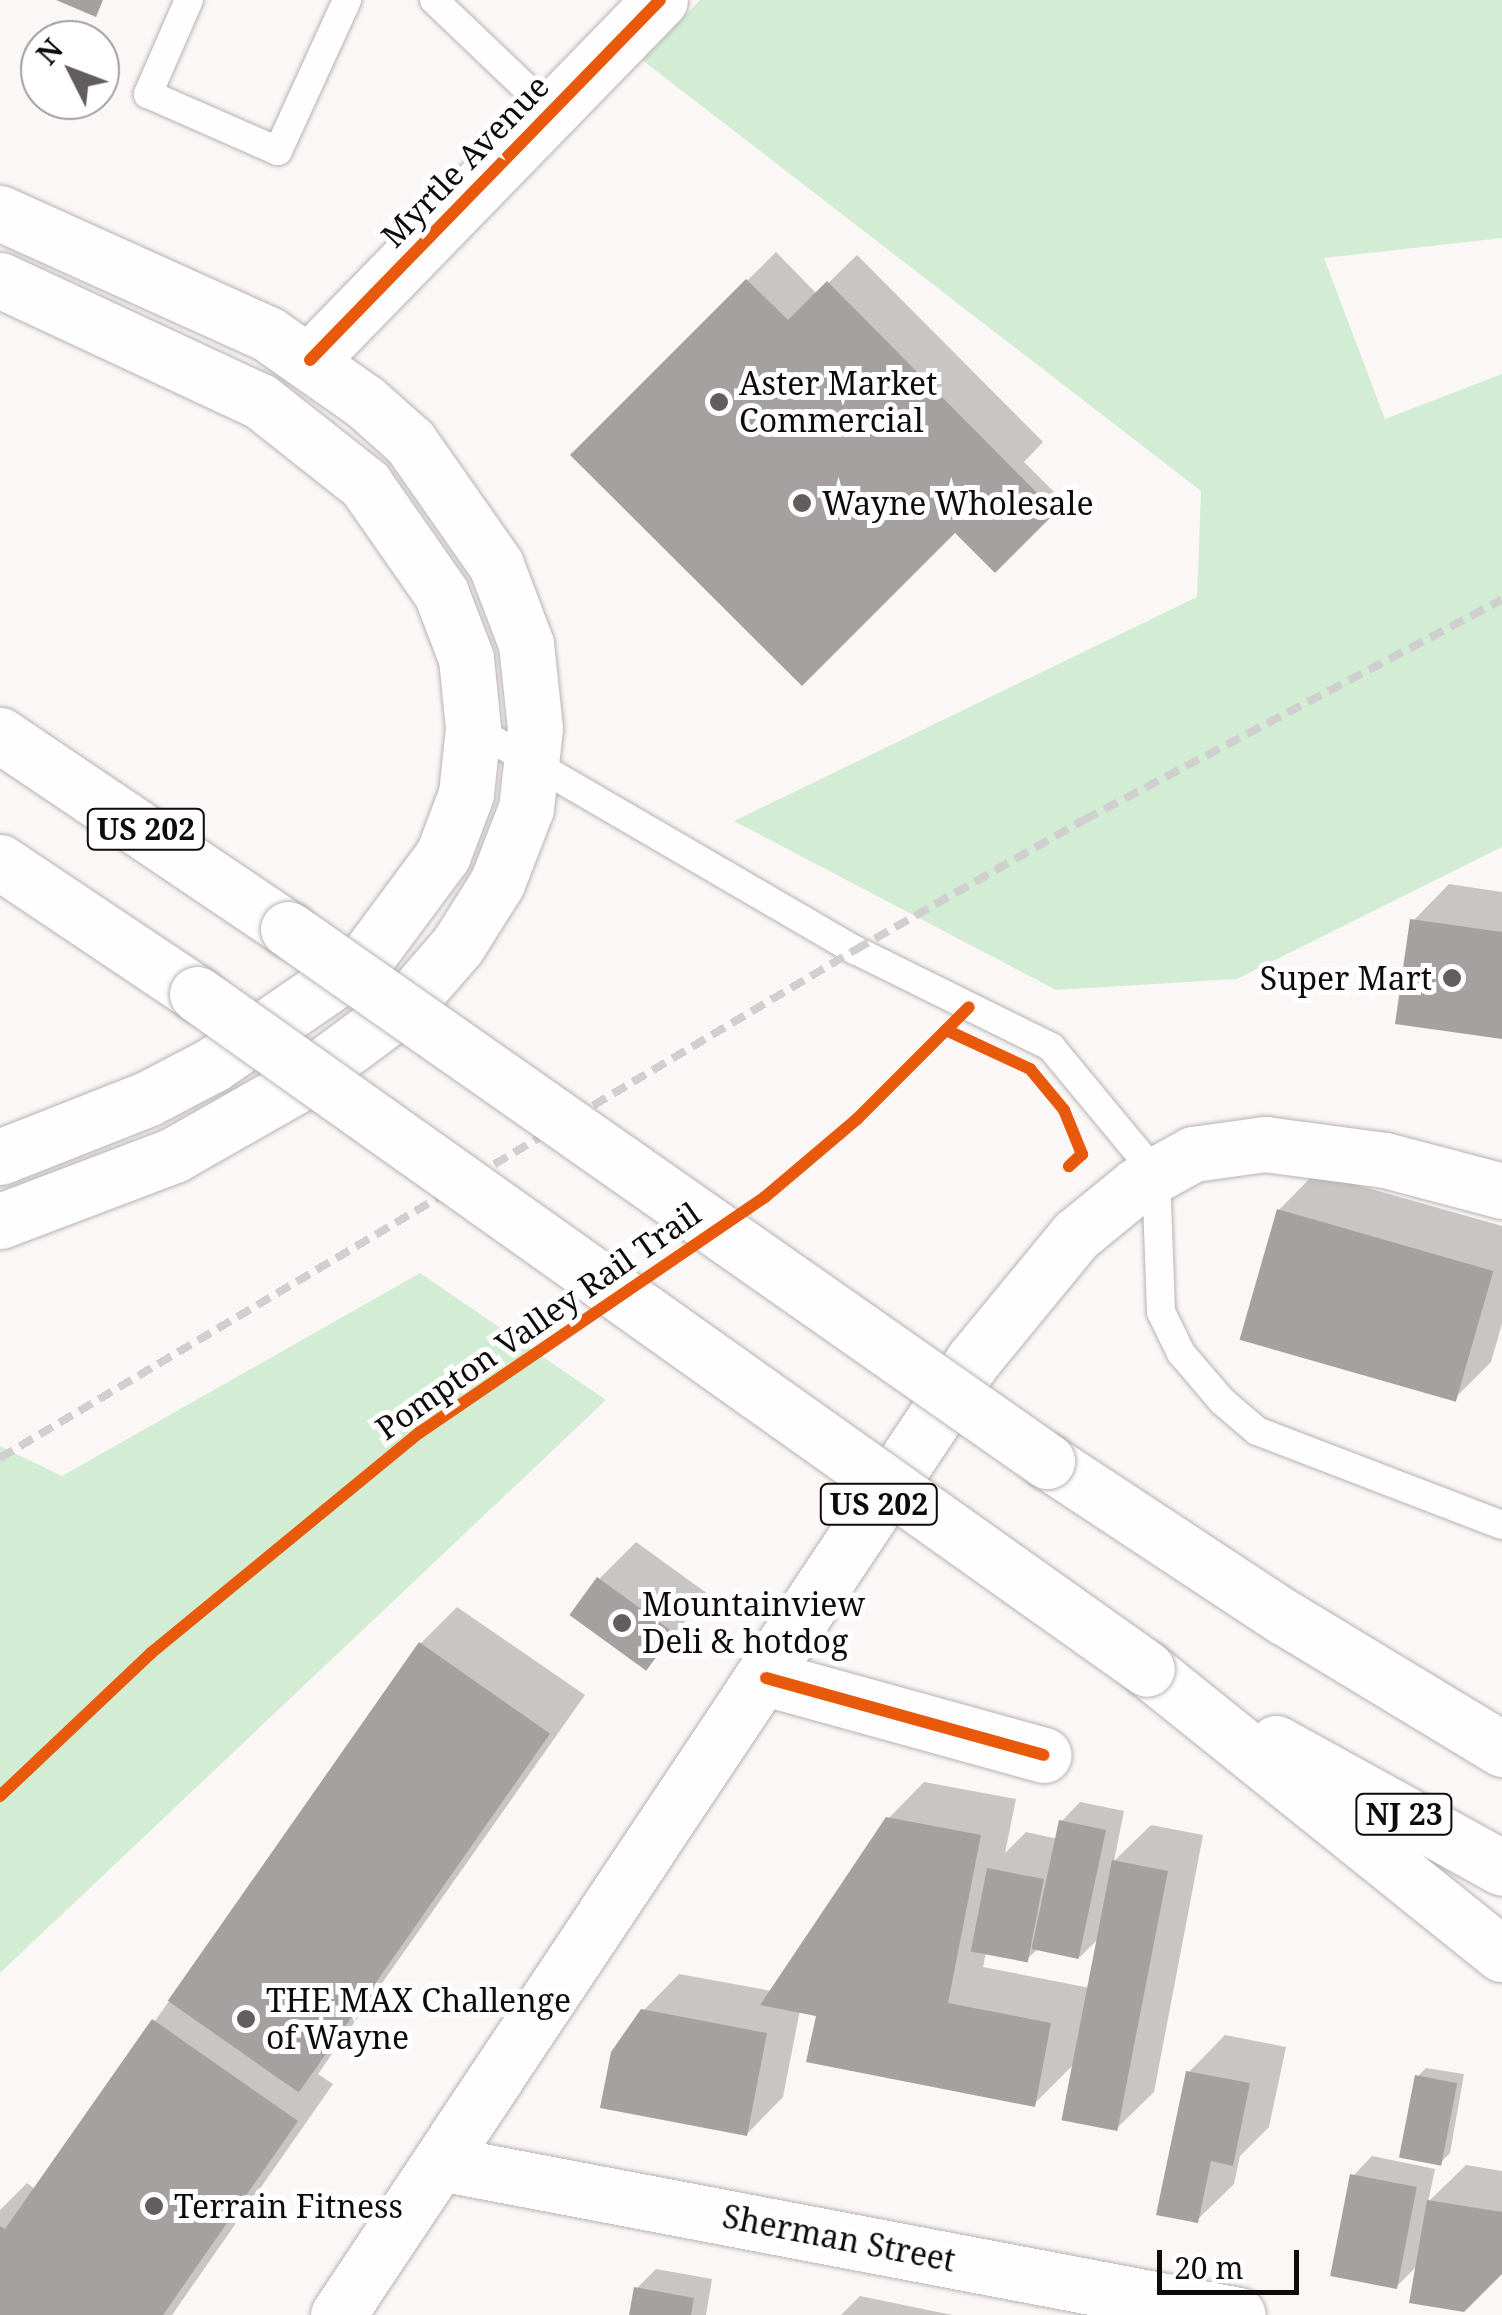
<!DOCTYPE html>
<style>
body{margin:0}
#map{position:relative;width:1502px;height:2315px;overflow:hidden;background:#fcf7f7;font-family:"Noto Serif",serif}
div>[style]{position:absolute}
.green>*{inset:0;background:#d3edd5}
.shadow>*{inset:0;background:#0003}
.building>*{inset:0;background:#a6a1a1;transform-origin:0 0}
.roads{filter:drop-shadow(0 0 2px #b7b2b2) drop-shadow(0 0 2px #b7b2b2)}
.lane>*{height:28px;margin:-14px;padding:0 14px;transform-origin:14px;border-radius:14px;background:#fffefe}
.street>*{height:55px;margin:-27.5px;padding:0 27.5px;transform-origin:27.5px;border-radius:27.5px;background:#fffefe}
.primary>*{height:55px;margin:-27.5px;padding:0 27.5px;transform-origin:27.5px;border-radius:27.5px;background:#fffefe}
.highway>*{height:55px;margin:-27.5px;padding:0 27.5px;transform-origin:27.5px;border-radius:27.5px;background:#fffefe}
.rail>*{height:8px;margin-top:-4px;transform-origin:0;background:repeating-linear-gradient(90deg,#d0cfcf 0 15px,transparent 0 23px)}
.bridges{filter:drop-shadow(0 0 2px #b7b2b2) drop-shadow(0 0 2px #b7b2b2)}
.highway-bridge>*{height:55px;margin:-27.5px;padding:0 27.5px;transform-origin:27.5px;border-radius:27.5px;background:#fffefe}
.cycleway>*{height:12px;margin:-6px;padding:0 6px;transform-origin:6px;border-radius:6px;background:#e8590c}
.dots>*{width:28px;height:28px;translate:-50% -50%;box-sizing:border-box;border:5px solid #fff;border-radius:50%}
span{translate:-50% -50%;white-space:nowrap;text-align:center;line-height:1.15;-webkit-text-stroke:10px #fff;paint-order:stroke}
.shield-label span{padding:2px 8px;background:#fff;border:2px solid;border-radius:8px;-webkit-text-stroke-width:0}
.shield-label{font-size:30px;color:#100b0b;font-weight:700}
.street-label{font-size:32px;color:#100b0b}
.poi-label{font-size:32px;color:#100b0b}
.left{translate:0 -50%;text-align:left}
.right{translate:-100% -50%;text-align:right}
.north{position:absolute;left:20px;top:20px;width:100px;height:100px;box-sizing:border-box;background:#fff;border:2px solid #9f9d9d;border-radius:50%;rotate:312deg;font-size:28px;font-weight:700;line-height:40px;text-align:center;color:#100b0b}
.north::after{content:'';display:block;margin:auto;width:35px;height:45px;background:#635e5e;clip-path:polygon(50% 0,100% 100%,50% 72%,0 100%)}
.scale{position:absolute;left:1157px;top:2250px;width:142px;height:45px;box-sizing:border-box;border:5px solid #100b0b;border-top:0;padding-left:12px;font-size:30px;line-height:35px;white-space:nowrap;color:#100b0b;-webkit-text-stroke:8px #fff;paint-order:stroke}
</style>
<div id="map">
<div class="green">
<div style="clip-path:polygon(700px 0,1502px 0,1502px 238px,1324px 258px,1385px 419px,1502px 374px,1502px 847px,1237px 979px,1056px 990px,734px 821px,1197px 597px,1201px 491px,642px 60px)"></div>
<div style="clip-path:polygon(420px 1273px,606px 1400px,0 1973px,0 1446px,62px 1476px)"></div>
</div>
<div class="shadow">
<div style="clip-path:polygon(776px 252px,817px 294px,857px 255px,1043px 442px,1024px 462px,1063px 501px,995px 570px,955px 530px,573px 455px)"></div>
<div style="clip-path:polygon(1449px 884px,1502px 892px,1502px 1036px,1413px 921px)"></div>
<div style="clip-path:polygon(1315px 1173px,1502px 1226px,1502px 1324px,1491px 1362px,1454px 1399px,1279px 1210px)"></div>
<div style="clip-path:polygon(636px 1542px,708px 1594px,646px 1667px,599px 1579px)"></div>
<div style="clip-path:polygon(457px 1607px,585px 1695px,318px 2074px,333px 2084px,172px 2315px,0 2315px,0 2210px,27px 2183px,36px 2190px,421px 1643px)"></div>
<div style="clip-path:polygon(evenodd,924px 1782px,1016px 1799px,1005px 1853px,1026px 1832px,1058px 1839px,1061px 1822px,1080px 1802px,1124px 1811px,1114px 1861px,1151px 1825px,1203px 1835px,1154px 2092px,1117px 2128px,1075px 2063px,1034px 2104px,800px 2010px,783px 2097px,747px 2134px,643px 2011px,679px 1974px,772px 1991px,888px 1819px,924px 1782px,1099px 1938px,1090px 1988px,983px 1967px,986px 1952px,1026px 1960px,1038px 1949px,1080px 1957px,1099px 1938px)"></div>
<div style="clip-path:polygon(1225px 2035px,1286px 2047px,1269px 2127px,1240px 2156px,1234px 2184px,1197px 2220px,1189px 2072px)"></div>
<div style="clip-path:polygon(1426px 2068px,1464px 2074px,1450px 2153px,1441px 2162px,1417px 2077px)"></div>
<div style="clip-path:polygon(1372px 2156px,1435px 2169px,1428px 2202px,1466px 2165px,1502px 2171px,1502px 2270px,1419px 2264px,1397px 2286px,1353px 2176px)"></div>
<div style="clip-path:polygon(656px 2269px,712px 2279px,706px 2315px,632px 2315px,637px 2288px)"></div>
<div style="clip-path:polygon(860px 2296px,952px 2315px,841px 2315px)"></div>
</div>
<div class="building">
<div style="clip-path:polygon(56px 0,103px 0,96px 17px)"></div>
<div style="clip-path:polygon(746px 279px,788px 320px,827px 281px,1056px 512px,995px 573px,955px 533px,802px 686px,570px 455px)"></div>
<div style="clip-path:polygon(1410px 919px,1502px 932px,1502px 1039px,1395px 1024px)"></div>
<div style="left:1277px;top:1209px;width:225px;height:136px;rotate:16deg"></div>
<div style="left:597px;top:1577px;width:95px;height:47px;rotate:36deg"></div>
<div style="left:419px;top:1642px;width:160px;height:438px;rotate:35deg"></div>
<div style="clip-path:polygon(886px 1817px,981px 1835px,948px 2003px,1051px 2023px,1035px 2107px,806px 2062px,816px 2016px,760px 2005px)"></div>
<div style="left:1059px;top:1820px;width:48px;height:132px;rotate:12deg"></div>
<div style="left:1112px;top:1860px;width:57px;height:265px;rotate:11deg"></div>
<div style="left:987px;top:1868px;width:58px;height:85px;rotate:11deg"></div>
<div style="clip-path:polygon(641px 2009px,767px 2033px,747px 2136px,600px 2108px,611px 2052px)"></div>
<div style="clip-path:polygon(152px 2019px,298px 2121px,163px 2315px,0 2315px,0 2226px,5px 2229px)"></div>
<div style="clip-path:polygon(1186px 2071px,1250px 2083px,1233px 2166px,1211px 2161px,1198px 2223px,1156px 2215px)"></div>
<div style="left:1415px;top:2075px;width:43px;height:84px;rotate:11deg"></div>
<div style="left:1350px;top:2174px;width:68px;height:104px;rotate:11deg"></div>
<div style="clip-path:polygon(1427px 2200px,1502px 2212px,1502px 2274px,1464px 2312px,1409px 2303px)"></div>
<div style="clip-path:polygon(634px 2287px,694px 2298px,691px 2315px,629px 2315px)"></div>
</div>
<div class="roads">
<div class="lane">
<div style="left:189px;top:0;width:103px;rotate:113.6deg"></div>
<div style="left:148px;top:94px;width:142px;rotate:23.7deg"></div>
<div style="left:278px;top:151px;width:166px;rotate:-65.4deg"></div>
<div style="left:434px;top:0;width:162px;rotate:43.7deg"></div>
<div style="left:473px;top:728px;width:442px;rotate:30.2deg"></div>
<div style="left:855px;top:950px;width:219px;rotate:26.3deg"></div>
<div style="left:1051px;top:1047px;width:165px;rotate:50.4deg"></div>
<div style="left:1156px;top:1174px;width:138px;rotate:87.9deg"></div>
<div style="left:1161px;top:1312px;width:46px;rotate:64deg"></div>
<div style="left:1181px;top:1353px;width:63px;rotate:49.5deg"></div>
<div style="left:1222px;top:1401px;width:46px;rotate:40.6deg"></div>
<div style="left:1257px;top:1431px;width:262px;rotate:21deg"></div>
</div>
<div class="street">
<div style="left:310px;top:360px;width:502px;rotate:-45.81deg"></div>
<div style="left:766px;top:1678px;width:288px;rotate:15.5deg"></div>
</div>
<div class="primary">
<div style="left:440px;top:2163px;width:812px;rotate:10.78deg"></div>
<div style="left:338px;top:2315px;width:1148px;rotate:-56.37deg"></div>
<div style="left:974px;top:1359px;width:161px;rotate:-50.6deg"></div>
<div style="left:1076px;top:1235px;width:79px;rotate:-39.3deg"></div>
<div style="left:1137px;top:1185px;width:64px;rotate:-29deg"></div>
<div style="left:1193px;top:1154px;width:73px;rotate:-7.9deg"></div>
<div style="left:1265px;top:1144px;width:121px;rotate:7.6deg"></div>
<div style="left:1385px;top:1160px;width:121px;rotate:14.8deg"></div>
</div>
<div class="highway">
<div style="left:0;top:213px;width:294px;rotate:24.3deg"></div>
<div style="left:268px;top:334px;width:118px;rotate:35deg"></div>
<div style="left:365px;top:402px;width:60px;rotate:41.6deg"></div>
<div style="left:410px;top:442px;width:150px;rotate:55deg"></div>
<div style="left:496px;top:565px;width:85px;rotate:69.2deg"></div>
<div style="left:526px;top:644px;width:84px;rotate:83.9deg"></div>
<div style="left:535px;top:728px;width:81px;rotate:96.4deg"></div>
<div style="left:526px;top:808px;width:80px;rotate:111.1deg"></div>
<div style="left:497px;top:883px;width:73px;rotate:122.2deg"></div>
<div style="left:458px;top:945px;width:77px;rotate:130.8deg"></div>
<div style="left:408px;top:1003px;width:138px;rotate:143.5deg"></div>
<div style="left:297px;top:1085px;width:142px;rotate:150.4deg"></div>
<div style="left:174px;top:1155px;width:186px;rotate:159.2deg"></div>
<div style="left:0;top:280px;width:287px;rotate:25deg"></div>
<div style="left:260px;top:401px;width:134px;rotate:38.3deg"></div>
<div style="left:365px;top:484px;width:133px;rotate:55.1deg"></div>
<div style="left:441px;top:593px;width:70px;rotate:69deg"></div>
<div style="left:466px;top:658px;width:70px;rotate:84.3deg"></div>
<div style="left:473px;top:728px;width:66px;rotate:96.1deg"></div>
<div style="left:466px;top:794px;width:65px;rotate:110.7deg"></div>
<div style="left:443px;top:855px;width:131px;rotate:126.6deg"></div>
<div style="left:365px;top:960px;width:186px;rotate:145.5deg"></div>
<div style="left:212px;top:1065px;width:73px;rotate:152.4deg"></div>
<div style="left:147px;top:1099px;width:158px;rotate:158.5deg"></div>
<div style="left:0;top:735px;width:347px;rotate:34deg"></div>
<div style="left:0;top:862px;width:237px;rotate:33.8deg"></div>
<div style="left:1047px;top:1461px;width:284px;rotate:33.4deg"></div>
<div style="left:1284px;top:1617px;width:255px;rotate:31.2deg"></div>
<div style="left:1147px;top:1669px;width:455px;rotate:38.8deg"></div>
<div style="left:1276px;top:1743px;width:258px;rotate:28.9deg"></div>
</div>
</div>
<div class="rail">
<div style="left:0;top:1458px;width:995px;rotate:-30.72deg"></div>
<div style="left:855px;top:950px;width:263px;rotate:-29.6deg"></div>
<div style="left:1084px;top:820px;width:472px;rotate:-27.8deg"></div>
</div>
<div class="bridges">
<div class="highway-bridge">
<div style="left:288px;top:929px;width:927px;rotate:35.03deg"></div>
<div style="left:197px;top:994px;width:1165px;rotate:35.39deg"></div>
</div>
</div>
<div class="cycleway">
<div style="left:310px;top:360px;width:502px;rotate:-45.81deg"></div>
<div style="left:946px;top:1030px;width:93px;rotate:24.9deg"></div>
<div style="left:1030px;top:1069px;width:53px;rotate:50.3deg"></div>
<div style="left:1064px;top:1110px;width:48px;rotate:67.8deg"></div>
<div style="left:1082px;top:1154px;width:18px;rotate:137deg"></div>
<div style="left:766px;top:1678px;width:288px;rotate:15.5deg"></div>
<div style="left:0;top:1796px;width:208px;rotate:-43.4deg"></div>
<div style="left:151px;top:1653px;width:347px;rotate:-39.4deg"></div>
<div style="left:419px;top:1433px;width:419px;rotate:-34.3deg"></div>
<div style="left:765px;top:1197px;width:121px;rotate:-40.3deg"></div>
<div style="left:857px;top:1119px;width:158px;rotate:-45deg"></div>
</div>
<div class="dots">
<div style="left:719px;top:402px;background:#635e5e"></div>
<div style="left:802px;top:503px;background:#635e5e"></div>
<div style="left:1452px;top:978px;background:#635e5e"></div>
<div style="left:622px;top:1623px;background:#635e5e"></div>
<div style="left:246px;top:2019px;background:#635e5e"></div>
<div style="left:154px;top:2206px;background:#635e5e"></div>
</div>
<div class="shield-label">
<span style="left:146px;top:829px">US 202</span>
<span style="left:879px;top:1504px">US 202</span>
<span style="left:1404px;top:1814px">NJ 23</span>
</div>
<div class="street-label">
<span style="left:465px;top:161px;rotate:-46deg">Myrtle Avenue</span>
<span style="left:538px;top:1321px;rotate:-35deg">Pompton Valley Rail Trail</span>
<span style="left:839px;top:2238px;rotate:11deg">Sherman Street</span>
</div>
<div class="poi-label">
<span class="left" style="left:739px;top:402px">Aster Market<br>Commercial</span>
<span class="left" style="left:822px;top:503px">Wayne Wholesale</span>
<span class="right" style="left:1432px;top:978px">Super Mart</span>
<span class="left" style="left:642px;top:1623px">Mountainview<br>Deli &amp; hotdog</span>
<span class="left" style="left:266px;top:2019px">THE MAX Challenge<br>of Wayne</span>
<span class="left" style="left:174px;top:2206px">Terrain Fitness</span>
</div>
<div class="north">N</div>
<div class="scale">20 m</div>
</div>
